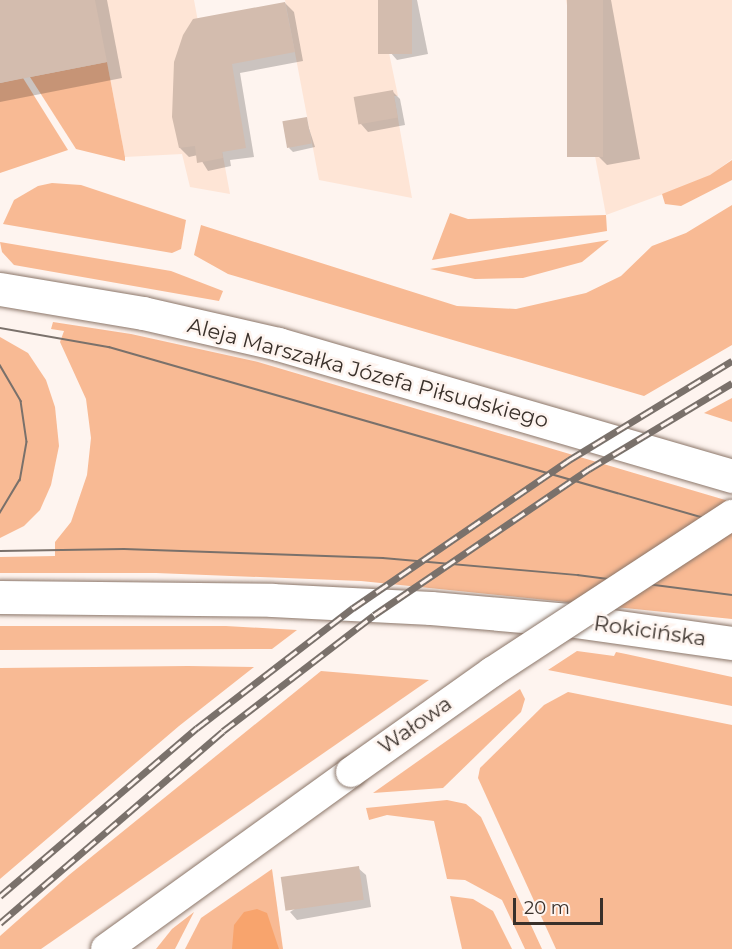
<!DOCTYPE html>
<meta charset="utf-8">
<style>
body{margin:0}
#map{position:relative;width:732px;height:949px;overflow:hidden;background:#fef4ef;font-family:Montserrat,sans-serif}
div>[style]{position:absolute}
.built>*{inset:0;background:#fee5d6}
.green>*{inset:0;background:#f8ba94}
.forest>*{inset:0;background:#f8a46d}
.shadow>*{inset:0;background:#0003}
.building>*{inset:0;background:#d3bcae;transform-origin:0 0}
.roads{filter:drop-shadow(0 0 2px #8b7669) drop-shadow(0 0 2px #8b7669)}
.tertiary>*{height:30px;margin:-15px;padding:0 15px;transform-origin:15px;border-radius:15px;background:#fff}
.secondary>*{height:33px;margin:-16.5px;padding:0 16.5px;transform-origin:16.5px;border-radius:16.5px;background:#fff}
.tram>*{height:1.5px;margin:-0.75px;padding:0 0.75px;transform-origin:0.75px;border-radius:0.75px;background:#7a716b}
.rail>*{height:7px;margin-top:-3.5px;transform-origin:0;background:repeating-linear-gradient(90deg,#fef4ef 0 14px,#7a716b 0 28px);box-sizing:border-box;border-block:2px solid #7a716b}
.bridges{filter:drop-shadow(0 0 2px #8b7669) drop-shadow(0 0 2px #8b7669)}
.tertiary-bridge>*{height:30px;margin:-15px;padding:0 15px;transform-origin:15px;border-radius:15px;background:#fff}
span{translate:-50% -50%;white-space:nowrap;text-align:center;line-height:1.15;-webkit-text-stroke:5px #fef4ef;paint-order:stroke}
.street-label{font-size:21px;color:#39302a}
.scale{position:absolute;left:513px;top:898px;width:90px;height:27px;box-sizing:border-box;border:3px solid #39302a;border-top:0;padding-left:8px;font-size:18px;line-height:21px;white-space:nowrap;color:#39302a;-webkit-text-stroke:4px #fef4ef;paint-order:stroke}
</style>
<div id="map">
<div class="built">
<div style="clip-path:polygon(0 0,194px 0,230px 194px,190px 187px,182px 154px,125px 157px,107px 62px,0 82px)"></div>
<div style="clip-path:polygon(285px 0,378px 0,398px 96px,394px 96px,412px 198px,319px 180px)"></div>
<div style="clip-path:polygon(566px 0,732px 0,732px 159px,707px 178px,606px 215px)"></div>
</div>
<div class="green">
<div style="clip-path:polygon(107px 62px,125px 157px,125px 161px,76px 149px,30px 77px)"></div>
<div style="clip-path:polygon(23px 78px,68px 150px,0 173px,0 83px)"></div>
<div style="clip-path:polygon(732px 160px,732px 180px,681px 206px,665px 204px,662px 194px,710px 175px)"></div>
<div style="clip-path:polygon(52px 183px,81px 185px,186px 220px,181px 249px,172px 253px,3px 224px,14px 200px,38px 186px)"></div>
<div style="clip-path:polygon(732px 205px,732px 345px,644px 396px,228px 274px,194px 255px,201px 225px,457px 306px,516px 309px,586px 293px,621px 276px,652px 246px,686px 233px)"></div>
<div style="clip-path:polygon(450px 213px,468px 219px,606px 215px,607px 231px,432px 260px)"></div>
<div style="clip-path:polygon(609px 240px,582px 262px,523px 278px,475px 279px,430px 269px)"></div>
<div style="clip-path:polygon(0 242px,171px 271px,223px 291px,219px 301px,14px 265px,2px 252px)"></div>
<div style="clip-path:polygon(53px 322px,131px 334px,258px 362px,732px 502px,732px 619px,361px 581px,156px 573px,0 573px,0 557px,55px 556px,55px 542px,71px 522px,87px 475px,91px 438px,86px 399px,60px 342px,64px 331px,51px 329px)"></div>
<div style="clip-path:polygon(0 337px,28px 353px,46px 380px,55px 407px,59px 446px,51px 485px,40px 510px,24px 526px,0 538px)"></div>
<div style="clip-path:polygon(732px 398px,732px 422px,704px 413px)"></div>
<div style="clip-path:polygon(0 626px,226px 626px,297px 630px,272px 649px,0 650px)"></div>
<div style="clip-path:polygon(577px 651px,614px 656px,616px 652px,626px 654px,732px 677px,732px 706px,548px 670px)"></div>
<div style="clip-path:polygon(188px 666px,254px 667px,179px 726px,0 879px,0 668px)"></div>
<div style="clip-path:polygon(321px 671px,429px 680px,41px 949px,0 949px,0 936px,69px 875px)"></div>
<div style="clip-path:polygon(520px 689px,525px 699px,521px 712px,443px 788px,373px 793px)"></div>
<div style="clip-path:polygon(568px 692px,732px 725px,732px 949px,556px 949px,478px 778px,480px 768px,544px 705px)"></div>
<div style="clip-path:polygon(447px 800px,466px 804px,481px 817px,542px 949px,525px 949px,502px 900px,465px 880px,447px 879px,434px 821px,387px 815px,369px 820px,366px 808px)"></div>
<div style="clip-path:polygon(272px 869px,283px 949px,185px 949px,201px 918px)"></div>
<div style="clip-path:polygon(450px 896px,473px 899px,493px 911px,512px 949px,462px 949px)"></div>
<div style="clip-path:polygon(194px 912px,175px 949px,156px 949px,172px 929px)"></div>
</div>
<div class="forest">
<div style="clip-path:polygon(257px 909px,267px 913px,279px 949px,232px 949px,234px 925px,244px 912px)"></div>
</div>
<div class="shadow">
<div style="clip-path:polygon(0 0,107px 0,122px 78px,0 102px)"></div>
<div style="clip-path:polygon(379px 0,417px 0,428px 54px,397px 60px,390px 52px)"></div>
<div style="clip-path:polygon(568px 0,611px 0,640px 159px,607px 165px,596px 154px)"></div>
<div style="clip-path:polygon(285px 3px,294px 12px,303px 61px,240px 73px,254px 157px,230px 160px,231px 166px,208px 171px,198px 155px,189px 157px,180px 148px,173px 100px,176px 63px)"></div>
<div style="clip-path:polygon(392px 91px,400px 99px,405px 125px,368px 132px,361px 124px)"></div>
<div style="clip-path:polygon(306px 119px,315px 147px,293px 152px,289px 148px)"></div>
<div style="clip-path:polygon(358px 868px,366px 875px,371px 907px,297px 920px,290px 912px)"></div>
</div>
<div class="building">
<div style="clip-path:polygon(0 0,95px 0,107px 62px,0 83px)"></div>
<div style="left:378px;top:0;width:34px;height:54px"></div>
<div style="left:567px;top:0;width:36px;height:157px"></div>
<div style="clip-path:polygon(285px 2px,295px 52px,232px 64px,246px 148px,222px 152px,223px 158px,197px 163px,195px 146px,179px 148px,172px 117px,174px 62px,183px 35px,193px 19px)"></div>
<div style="left:393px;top:90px;width:28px;height:40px;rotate:80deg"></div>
<div style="left:307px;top:117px;width:27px;height:25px;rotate:80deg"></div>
<div style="left:359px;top:866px;width:34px;height:79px;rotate:82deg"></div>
</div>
<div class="roads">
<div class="tertiary">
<div style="left:106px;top:949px;width:302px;rotate:-35.8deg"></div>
</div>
<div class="secondary">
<div style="left:0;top:289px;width:145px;rotate:9.5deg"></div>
<div style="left:143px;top:313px;width:139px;rotate:12.9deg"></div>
<div style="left:278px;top:344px;width:473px;rotate:16.2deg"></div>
<div style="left:0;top:597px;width:272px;rotate:0.6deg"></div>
<div style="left:272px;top:600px;width:159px;rotate:2.9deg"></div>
<div style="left:431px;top:608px;width:138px;rotate:5deg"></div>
<div style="left:568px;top:620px;width:166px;rotate:8deg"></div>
</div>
</div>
<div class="tram">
<div style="left:0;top:328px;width:111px;rotate:9.9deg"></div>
<div style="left:109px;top:347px;width:648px;rotate:16.03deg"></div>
<div style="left:0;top:365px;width:42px;rotate:59.7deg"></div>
<div style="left:21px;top:401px;width:41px;rotate:81.7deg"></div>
<div style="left:27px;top:442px;width:39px;rotate:100deg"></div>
<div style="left:20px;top:480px;width:39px;rotate:121deg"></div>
<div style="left:0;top:551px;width:124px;rotate:-0.9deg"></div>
<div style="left:124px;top:549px;width:259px;rotate:2deg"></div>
<div style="left:383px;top:558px;width:196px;rotate:5deg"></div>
<div style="left:578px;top:575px;width:155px;rotate:7.4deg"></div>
</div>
<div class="rail">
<div style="left:0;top:896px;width:259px;rotate:-40.5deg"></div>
<div style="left:197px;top:728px;width:197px;rotate:-37.6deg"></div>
<div style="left:353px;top:608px;width:262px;rotate:-34.4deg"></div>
<div style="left:569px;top:460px;width:191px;rotate:-31.3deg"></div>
<div style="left:0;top:923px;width:294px;rotate:-40.7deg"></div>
<div style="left:223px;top:731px;width:190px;rotate:-37.5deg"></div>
<div style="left:374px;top:615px;width:260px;rotate:-34.2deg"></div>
<div style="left:589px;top:469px;width:167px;rotate:-31deg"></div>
</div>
<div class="bridges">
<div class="tertiary-bridge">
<div style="left:351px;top:772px;width:173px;rotate:-35.3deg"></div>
<div style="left:492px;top:672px;width:287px;rotate:-33.2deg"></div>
</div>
</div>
<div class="street-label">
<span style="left:368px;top:373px;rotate:15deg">Aleja Marszałka Józefa Piłsudskiego</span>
<span style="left:650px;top:631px;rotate:8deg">Rokicińska</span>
<span style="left:415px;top:725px;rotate:-35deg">Wałowa</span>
</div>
<div class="scale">20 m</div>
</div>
